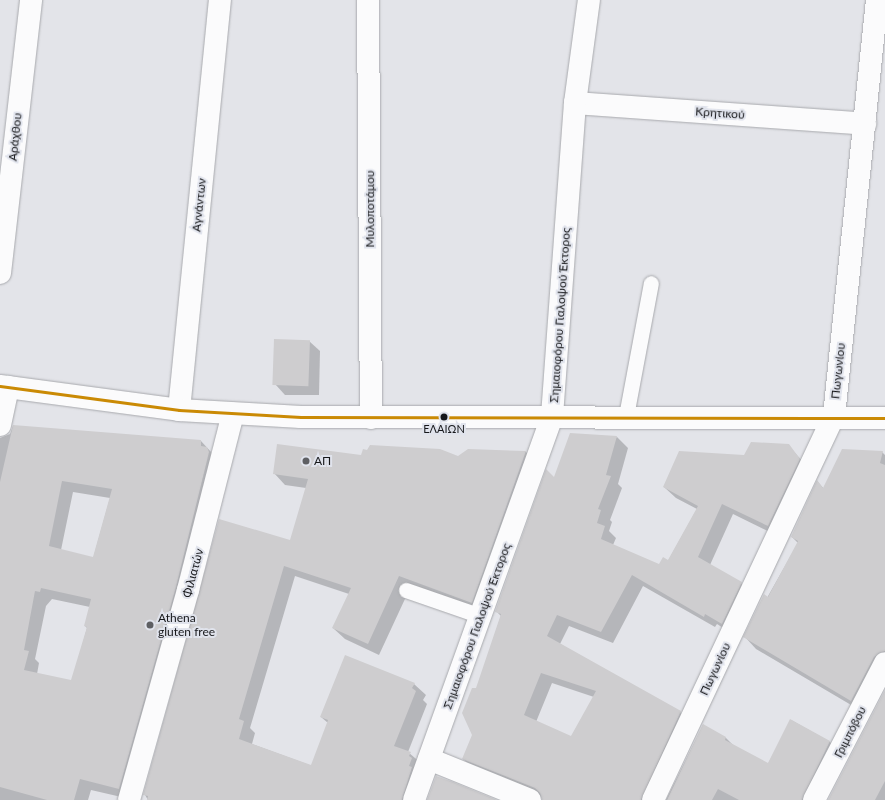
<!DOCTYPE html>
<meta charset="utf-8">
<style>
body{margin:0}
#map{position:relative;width:885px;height:800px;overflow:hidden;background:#e3e4e9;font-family:Lato,sans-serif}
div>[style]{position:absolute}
.shadow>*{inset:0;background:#0003}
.building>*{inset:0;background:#cecdcf;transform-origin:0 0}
.roads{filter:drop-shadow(0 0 1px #a8a9ad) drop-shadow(0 0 1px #a8a9ad)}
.service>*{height:15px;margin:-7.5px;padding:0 7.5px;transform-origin:7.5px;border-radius:7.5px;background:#fbfbfc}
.pedestrian>*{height:22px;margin:-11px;padding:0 11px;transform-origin:11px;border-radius:11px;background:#fbfbfc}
.minor>*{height:22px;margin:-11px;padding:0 11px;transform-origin:11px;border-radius:11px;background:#fbfbfc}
.tertiary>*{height:22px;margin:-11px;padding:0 11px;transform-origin:11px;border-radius:11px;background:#fbfbfc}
.bus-1>*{height:3px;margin:-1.5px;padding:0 1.5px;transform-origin:1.5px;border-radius:1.5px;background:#ca8a05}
.dots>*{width:11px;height:11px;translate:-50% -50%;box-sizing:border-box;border:2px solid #e0e3ec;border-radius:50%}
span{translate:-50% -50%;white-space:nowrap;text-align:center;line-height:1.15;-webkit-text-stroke:4px #e0e3ec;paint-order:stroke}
.bus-label{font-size:11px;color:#17181b}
.street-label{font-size:12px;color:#17181b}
.poi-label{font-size:12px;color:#17181b}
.left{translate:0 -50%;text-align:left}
</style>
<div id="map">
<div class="shadow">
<div style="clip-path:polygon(309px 341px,320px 351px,319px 395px,285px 395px,275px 384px)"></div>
<div style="clip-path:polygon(evenodd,13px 426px,201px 441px,212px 453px,130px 799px,91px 790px,88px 800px,0 800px,0 438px,10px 434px,13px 426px,73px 492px,110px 498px,93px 559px,61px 550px,73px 492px,13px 426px,52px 599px,90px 607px,85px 626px,87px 628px,72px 682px,37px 674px,39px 663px,35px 659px,46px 606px,52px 599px)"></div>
<div style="clip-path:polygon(evenodd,617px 437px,628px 448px,618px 484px,622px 488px,610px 520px,612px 522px,609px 531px,616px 538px,613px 545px,659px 565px,668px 561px,697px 509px,676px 498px,664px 487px,745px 456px,788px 445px,811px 471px,780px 537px,733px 514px,710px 565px,741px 583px,753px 594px,734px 635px,717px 624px,715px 627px,643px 586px,613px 643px,569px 626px,560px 644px,680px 712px,692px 723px,657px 800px,543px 800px,543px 798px,475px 770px,463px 759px,473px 735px,477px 688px,501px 616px,496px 611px,555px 479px,617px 437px,552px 683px,594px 697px,571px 737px,536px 722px,552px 683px)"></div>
<div style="clip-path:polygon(468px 450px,526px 452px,537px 463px,483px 613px,411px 586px,379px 655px,345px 639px,333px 628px,349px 594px,295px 576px,250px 728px,255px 733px,252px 744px,312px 766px,328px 723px,321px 717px,414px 684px,426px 695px,423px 700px,427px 704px,408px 752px,422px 764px,417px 800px,148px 800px,145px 795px,291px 542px,306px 488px,285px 485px,274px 473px,362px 456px,458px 457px)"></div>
<div style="clip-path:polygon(882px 452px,885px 455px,885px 672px,863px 712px,756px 649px,745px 637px,798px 543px,792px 537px,818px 482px,824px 489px)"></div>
<div style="clip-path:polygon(885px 692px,885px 800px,829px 800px)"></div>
<div style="clip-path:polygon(791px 720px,830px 742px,841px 754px,819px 800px,666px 800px,703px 725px,726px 738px,734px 746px,768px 764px)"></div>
</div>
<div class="building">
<div style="left:274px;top:339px;width:36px;height:46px;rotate:2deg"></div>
<div style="clip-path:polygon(evenodd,13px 425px,201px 440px,201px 446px,207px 447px,209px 452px,176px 587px,119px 789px,80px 779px,74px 800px,47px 800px,0 787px,0 482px,13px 425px,62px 481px,112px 489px,93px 557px,49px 546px,62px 481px,13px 425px,41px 588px,91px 599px,84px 626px,87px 627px,71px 680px,24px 670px,29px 651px,24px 650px,35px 591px,40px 592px,41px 588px)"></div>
<div style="clip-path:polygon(evenodd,570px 433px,617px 436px,606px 475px,611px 476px,598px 509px,601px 510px,597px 523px,605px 526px,601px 539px,659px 564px,663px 557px,668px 560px,698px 506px,663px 487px,679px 451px,744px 455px,751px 442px,789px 444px,800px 459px,768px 526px,722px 504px,698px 557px,742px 582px,722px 624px,705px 614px,704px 617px,632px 575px,601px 632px,557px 615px,547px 636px,681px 711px,641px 800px,542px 800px,540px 793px,535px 788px,462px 759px,472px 735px,462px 713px,472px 688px,476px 688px,501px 614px,495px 612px,546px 469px,554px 477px,570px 433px,541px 673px,596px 691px,571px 736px,524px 715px,541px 673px)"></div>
<div style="clip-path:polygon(277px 444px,361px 455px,363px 449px,367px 450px,370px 445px,440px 449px,458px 456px,468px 449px,526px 451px,472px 603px,399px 576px,368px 644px,332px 628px,351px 588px,284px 566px,239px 719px,244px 721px,239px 739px,311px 765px,328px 720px,320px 717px,345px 655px,415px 683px,412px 688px,416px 691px,394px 746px,411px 752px,409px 756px,412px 758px,409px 766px,412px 767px,402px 800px,147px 800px,148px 796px,143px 795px,219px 519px,290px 540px,308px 479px,273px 474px)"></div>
<div style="clip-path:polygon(842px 449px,883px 451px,880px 463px,885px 465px,885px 651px,874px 657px,851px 701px,743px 637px,764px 594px,768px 597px,798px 541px,791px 537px,817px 480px,823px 488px)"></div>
<div style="clip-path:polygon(885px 690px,885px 781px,875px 800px,828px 800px)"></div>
<div style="clip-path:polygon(790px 719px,830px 741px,802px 800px,739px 800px,718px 789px,712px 800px,667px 800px,703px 724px,726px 737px,725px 740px,768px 763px)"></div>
<div style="clip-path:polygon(436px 776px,453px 782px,497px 800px,427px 800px)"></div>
</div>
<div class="roads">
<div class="service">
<div style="left:626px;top:416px;width:135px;rotate:-79.4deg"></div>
<div style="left:406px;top:590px;width:79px;rotate:19.1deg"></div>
</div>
<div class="pedestrian">
<div style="left:429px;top:759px;width:109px;rotate:22.1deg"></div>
</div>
<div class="minor">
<div style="left:368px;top:0;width:418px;rotate:89.6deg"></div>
<div style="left:575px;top:103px;width:291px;rotate:4.1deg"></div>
<div style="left:0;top:273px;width:275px;rotate:-83.5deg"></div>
<div style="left:179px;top:410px;width:412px;rotate:-84.3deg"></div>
<div style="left:0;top:425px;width:39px;rotate:-78deg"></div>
<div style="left:129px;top:800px;width:218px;rotate:-74.3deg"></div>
<div style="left:188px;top:590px;width:182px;rotate:-75.7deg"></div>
<div style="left:414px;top:800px;width:408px;rotate:-70.2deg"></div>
<div style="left:552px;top:416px;width:314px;rotate:-85.8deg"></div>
<div style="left:575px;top:103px;width:104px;rotate:-82.3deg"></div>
<div style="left:653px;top:800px;width:425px;rotate:-64.8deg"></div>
<div style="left:834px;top:416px;width:418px;rotate:-84.1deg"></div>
<div style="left:814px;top:800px;width:154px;rotate:-62.6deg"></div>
</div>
<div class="tertiary">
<div style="left:0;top:386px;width:181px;rotate:7.6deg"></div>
<div style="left:179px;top:410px;width:122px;rotate:3.3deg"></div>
<div style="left:301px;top:417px;width:584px;rotate:0.1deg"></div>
</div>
</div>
<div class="bus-1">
<div style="left:0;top:386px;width:181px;rotate:7.6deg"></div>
<div style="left:179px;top:410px;width:122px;rotate:3.3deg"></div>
<div style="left:301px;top:417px;width:584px;rotate:0.1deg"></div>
</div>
<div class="dots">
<div style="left:444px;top:417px;background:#17181b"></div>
<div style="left:306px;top:461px;background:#5e5f63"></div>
<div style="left:150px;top:625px;background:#5e5f63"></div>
</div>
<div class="bus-label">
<span style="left:444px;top:429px">ΕΛΑΙΏΝ</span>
</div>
<div class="street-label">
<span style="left:720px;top:113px;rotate:4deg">Κρητικού</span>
<span style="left:15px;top:137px;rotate:-84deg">Αράχθου</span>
<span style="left:199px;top:205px;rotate:-84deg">Αγνάντων</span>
<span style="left:370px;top:209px;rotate:-90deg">Μυλοποτάμου</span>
<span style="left:560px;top:315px;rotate:-86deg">Σημαιοφόρου Γιαλοψού Έκτορος</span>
<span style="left:838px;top:371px;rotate:-84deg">Πωγωνίου</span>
<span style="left:193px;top:573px;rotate:-75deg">Φιλιατών</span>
<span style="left:477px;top:626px;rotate:-70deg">Σημαιοφόρου Γιαλοψού Έκτορος</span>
<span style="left:715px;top:669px;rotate:-65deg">Πωγωνίου</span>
<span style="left:850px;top:732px;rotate:-63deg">Γριμπόβου</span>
</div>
<div class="poi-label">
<span class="left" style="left:314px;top:461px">ΑΠ</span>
<span class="left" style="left:158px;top:625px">Athena<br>gluten free</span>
</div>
</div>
